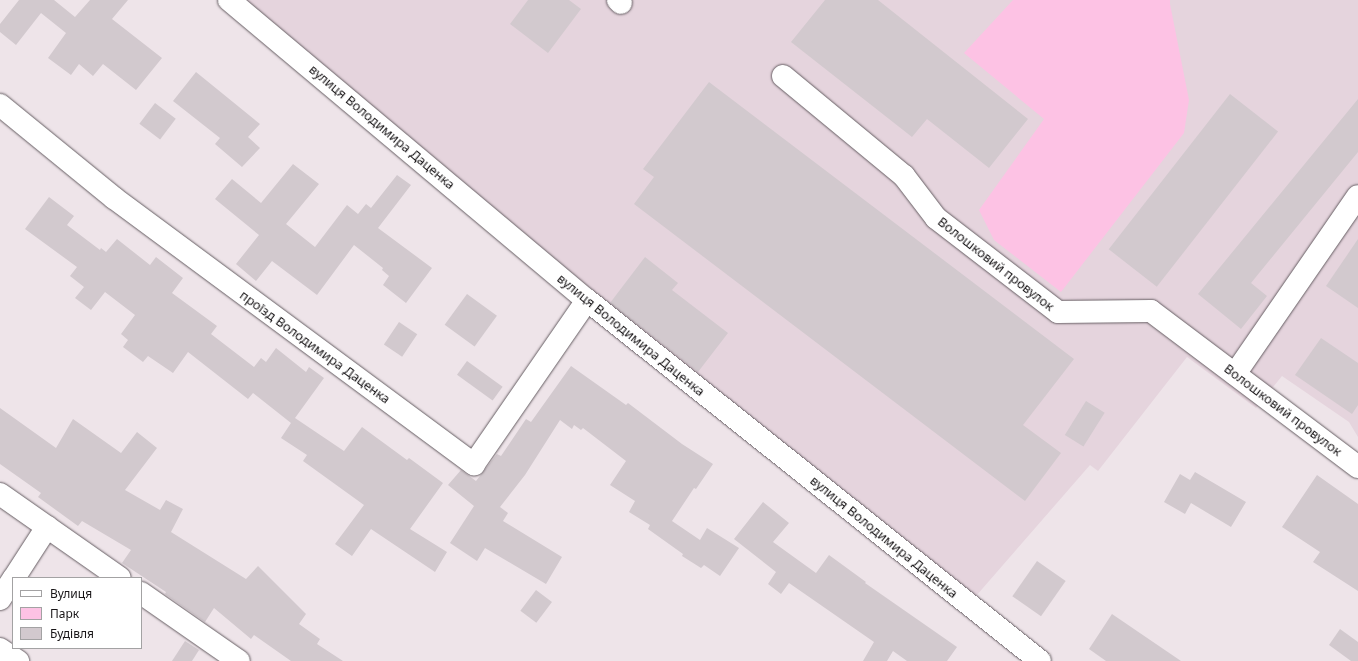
<!DOCTYPE html>
<meta charset="utf-8">
<style>
body{margin:0}
#map{position:relative;width:1358px;height:661px;overflow:hidden;background:#eee4e9;font-family:"Noto Sans",sans-serif}
div>[style]{position:absolute}
.built>*{inset:0;background:#e5d4dd}
.green>*{inset:0;background:#fdc2e4}
.building>*{inset:0;background:#d2c9ce;transform-origin:0 0}
.roads{filter:drop-shadow(0 0 1px #665e63) drop-shadow(0 0 1px #665e63)}
.minor>*{height:22px;margin:-11px;padding:0 11px;transform-origin:11px;border-radius:11px;background:#fff}
span{translate:-50% -50%;white-space:nowrap;text-align:center;line-height:1.15;-webkit-text-stroke:4px #fff;paint-order:stroke}
.street-label{font-size:13px;color:#191618}
.legend{position:absolute;left:12px;top:577px;width:130px;height:72px;box-sizing:border-box;background:#fff;border:1px solid #a3a2a3;margin:0;padding:5px 7px;list-style:none;font-size:12px;color:#191618}
.legend li{display:flex;align-items:center;gap:8px;height:20px}
.legend b{width:20px;border:1px solid #a3a2a3}
</style>
<div id="map">
<div class="built">
<div style="clip-path:polygon(229px 0,1358px 0,1358px 437px,1349px 422px,1282px 376px,1256px 408px,1187px 357px,1098px 471px,1090px 465px,976px 596px,589px 298px)"></div>
</div>
<div class="green">
<div style="clip-path:polygon(1013px 0,1170px 0,1170px 4px,1189px 100px,1184px 133px,1061px 292px,994px 240px,979px 210px,1044px 119px,964px 53px)"></div>
</div>
<div class="building">
<div style="clip-path:polygon(19px 0,54px 0,75px 17px,90px 0,128px 0,112px 19px,162px 58px,136px 90px,103px 64px,93px 76px,79px 64px,71px 75px,48px 58px,66px 33px,41px 13px,16px 45px,0 32px,0 24px)"></div>
<div style="clip-path:polygon(528px 0,569px 0,581px 9px,548px 53px,510px 24px)"></div>
<div style="clip-path:polygon(825px 0,878px 0,1028px 119px,989px 168px,927px 119px,912px 137px,791px 42px)"></div>
<div style="clip-path:polygon(196px 72px,260px 124px,248px 137px,260px 148px,242px 167px,215px 144px,220px 138px,173px 101px)"></div>
<div style="clip-path:polygon(709px 82px,1074px 359px,1023px 425px,1061px 453px,1025px 501px,634px 204px,654px 177px,643px 169px)"></div>
<div style="left:1230px;top:94px;width:61px;height:197px;rotate:38deg"></div>
<div style="clip-path:polygon(1358px 99px,1358px 152px,1251px 283px,1267px 296px,1241px 329px,1198px 294px)"></div>
<div style="left:155px;top:103px;width:26px;height:26px;rotate:37deg"></div>
<div style="clip-path:polygon(293px 164px,319px 184px,286px 224px,315px 247px,347px 205px,358px 214px,366px 204px,371px 208px,397px 175px,411px 185px,378px 228px,432px 268px,406px 303px,383px 285px,389px 276px,382px 270px,383px 268px,354px 245px,317px 295px,272px 261px,256px 281px,236px 264px,259px 235px,215px 199px,232px 179px,261px 203px)"></div>
<div style="clip-path:polygon(49px 197px,74px 216px,67px 225px,100px 250px,101px 248px,106px 252px,117px 239px,150px 265px,156px 257px,183px 278px,172px 293px,217px 326px,211px 334px,254px 367px,261px 358px,266px 362px,276px 348px,306px 372px,309px 367px,324px 378px,295px 418px,344px 451px,362px 427px,407px 460px,409px 458px,443px 483px,410px 529px,447px 552px,435px 572px,371px 529px,352px 556px,335px 544px,364px 505px,303px 461px,307px 455px,281px 438px,291px 423px,253px 393px,248px 399px,188px 352px,173px 373px,148px 356px,143px 362px,123px 347px,128px 340px,121px 334px,135px 315px,105px 292px,91px 310px,75px 298px,84px 287px,70px 276px,77px 267px,25px 229px)"></div>
<div style="clip-path:polygon(1358px 239px,1358px 308px,1326px 286px)"></div>
<div style="clip-path:polygon(645px 257px,678px 283px,672px 290px,728px 333px,698px 372px,610px 303px)"></div>
<div style="left:467px;top:294px;width:37px;height:38px;rotate:36deg"></div>
<div style="left:399px;top:322px;width:22px;height:27px;rotate:34deg"></div>
<div style="clip-path:polygon(1321px 338px,1358px 363px,1358px 405px,1352px 414px,1295px 375px)"></div>
<div style="left:467px;top:361px;width:44px;height:17px;rotate:36deg"></div>
<div style="clip-path:polygon(571px 366px,626px 405px,628px 403px,682px 444px,713px 464px,696px 489px,694px 488px,672px 521px,700px 540px,707px 528px,739px 548px,720px 576px,704px 565px,701px 568px,682px 556px,683px 554px,648px 529px,650px 525px,629px 512px,635px 501px,610px 485px,626px 461px,583px 428px,581px 430px,574px 425px,572px 429px,560px 420px,525px 475px,500px 507px,508px 513px,503px 521px,562px 557px,546px 584px,485px 548px,477px 561px,450px 543px,474px 506px,448px 485px,461px 470px,476px 481px,497px 454px,501px 456px,526px 419px,531px 422px)"></div>
<div style="left:1086px;top:401px;width:22px;height:40px;rotate:32deg"></div>
<div style="clip-path:polygon(0 408px,56px 448px,73px 419px,121px 453px,137px 432px,157px 448px,125px 490px,160px 510px,166px 500px,183px 509px,171px 532px,246px 579px,258px 566px,306px 614px,299px 624px,320px 639px,317px 644px,343px 661px,291px 661px,254px 635px,251px 639px,214px 608px,205px 622px,165px 594px,166px 592px,122px 563px,131px 550px,82px 521px,78px 526px,38px 497px,41px 493px,0 464px)"></div>
<div style="clip-path:polygon(1195px 472px,1246px 502px,1231px 527px,1191px 503px,1185px 514px,1164px 502px,1180px 474px,1190px 480px)"></div>
<div style="clip-path:polygon(1317px 475px,1358px 504px,1358px 591px,1313px 562px,1320px 552px,1282px 527px)"></div>
<div style="clip-path:polygon(763px 502px,789px 523px,773px 542px,816px 573px,829px 555px,866px 582px,865px 583px,957px 647px,947px 661px,907px 661px,893px 651px,887px 661px,863px 661px,874px 642px,789px 583px,781px 594px,768px 584px,776px 572px,734px 539px)"></div>
<div style="left:1037px;top:561px;width:35px;height:43px;rotate:35deg"></div>
<div style="left:536px;top:590px;width:20px;height:26px;rotate:37deg"></div>
<div style="clip-path:polygon(1112px 614px,1181px 661px,1106px 661px,1089px 649px)"></div>
<div style="clip-path:polygon(1340px 629px,1358px 642px,1358px 661px,1351px 661px,1329px 645px)"></div>
<div style="clip-path:polygon(185px 641px,199px 650px,192px 661px,172px 661px)"></div>
</div>
<div class="roads">
<div class="minor">
<div style="left:229px;top:0;width:467px;rotate:40deg"></div>
<div style="left:587px;top:300px;width:579px;rotate:38.55deg"></div>
<div style="left:618px;top:0;width:4px;rotate:45deg"></div>
<div style="left:783px;top:76px;width:157px;rotate:39.6deg"></div>
<div style="left:904px;top:176px;width:53px;rotate:52.7deg"></div>
<div style="left:936px;top:218px;width:154px;rotate:37.6deg"></div>
<div style="left:1058px;top:312px;width:93px;rotate:-0.6deg"></div>
<div style="left:1151px;top:311px;width:259px;rotate:37deg"></div>
<div style="left:0;top:105px;width:147px;rotate:39.2deg"></div>
<div style="left:114px;top:198px;width:448px;rotate:36.5deg"></div>
<div style="left:474px;top:464px;width:199px;rotate:-55.4deg"></div>
<div style="left:1235px;top:374px;width:216px;rotate:-55.4deg"></div>
<div style="left:0;top:494px;width:146px;rotate:35deg"></div>
<div style="left:14px;top:578px;width:61px;rotate:-57.1deg"></div>
<div style="left:141px;top:593px;width:119px;rotate:34.8deg"></div>
<div style="left:0;top:599px;width:24px;rotate:-57deg"></div>
<div style="left:0;top:649px;width:22px;rotate:34deg"></div>
</div>
</div>
<div class="street-label">
<span style="left:382px;top:127px;rotate:40deg">вулиця Володимира Даценка</span>
<span style="left:996px;top:264px;rotate:38deg">Волошковий провулок</span>
<span style="left:631px;top:335px;rotate:39deg">вулиця Володимира Даценка</span>
<span style="left:315px;top:347px;rotate:36deg">проїзд Володимира Даценка</span>
<span style="left:1283px;top:410px;rotate:37deg">Волошковий провулок</span>
<span style="left:884px;top:537px;rotate:39deg">вулиця Володимира Даценка</span>
</div>
<ul class="legend">
<li><b style="height:5px;background:#fff"></b>Вулиця</li>
<li><b style="height:11px;background:#fdc2e4"></b>Парк</li>
<li><b style="height:11px;background:#d2c9ce"></b>Будівля</li>
</ul>
</div>
